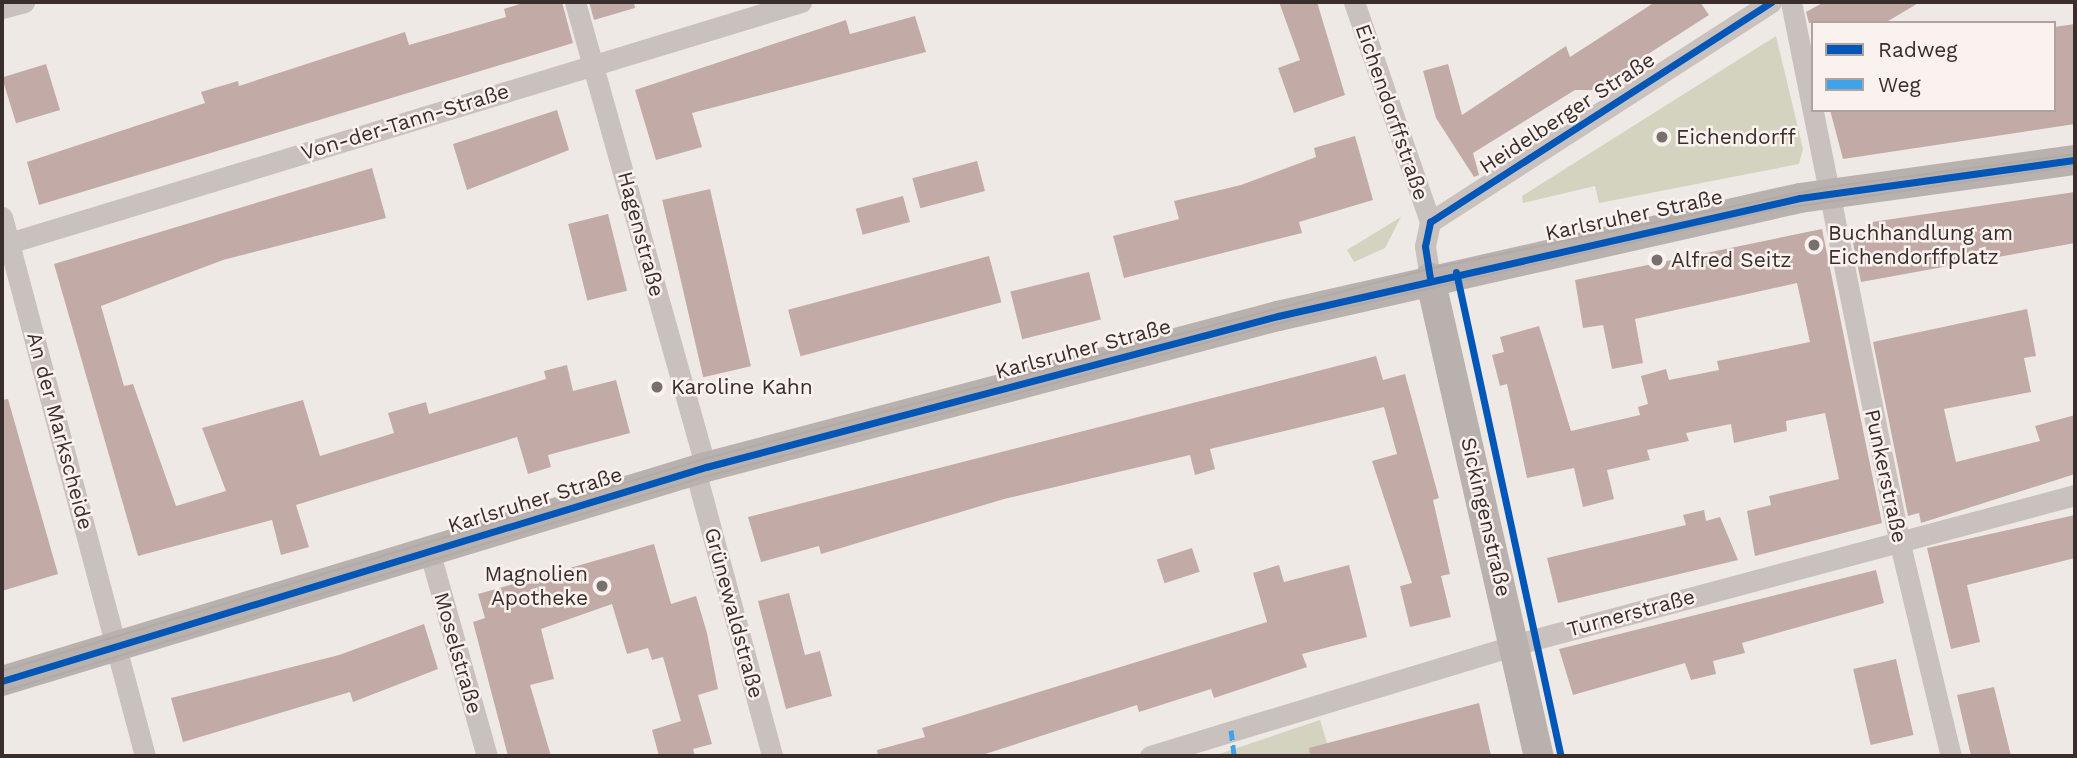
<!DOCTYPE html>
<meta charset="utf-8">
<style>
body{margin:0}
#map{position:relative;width:2077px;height:758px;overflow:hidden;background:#efe9e5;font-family:"Work Sans",sans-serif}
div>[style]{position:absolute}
.green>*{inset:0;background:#d3d3c0}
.building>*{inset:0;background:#c2aba7;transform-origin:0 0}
.minor>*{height:21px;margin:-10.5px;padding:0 10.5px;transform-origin:10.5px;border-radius:10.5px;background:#c8c1be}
.secondary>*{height:30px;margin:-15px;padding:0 15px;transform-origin:15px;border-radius:15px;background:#b9b1ae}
.tram>*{height:2px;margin:-1px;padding:0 1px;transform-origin:1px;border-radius:1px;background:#b0aaa8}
.quiet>*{height:5px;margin-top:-2.5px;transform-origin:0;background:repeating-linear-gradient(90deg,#3fa3eb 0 10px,transparent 0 15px)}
.cycleway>*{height:7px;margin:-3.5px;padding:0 3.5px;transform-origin:3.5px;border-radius:3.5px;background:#0057b8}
.dots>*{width:19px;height:19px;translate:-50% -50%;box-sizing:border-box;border:4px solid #faf2ee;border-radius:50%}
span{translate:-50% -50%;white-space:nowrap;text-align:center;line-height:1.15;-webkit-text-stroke:5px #faf2ee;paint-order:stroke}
.street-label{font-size:21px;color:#392e2b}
.poi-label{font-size:21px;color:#392e2b}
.left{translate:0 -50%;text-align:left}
.right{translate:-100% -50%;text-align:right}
.frame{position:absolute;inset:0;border:4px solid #392e2b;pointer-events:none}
.legend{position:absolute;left:1811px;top:21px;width:245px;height:91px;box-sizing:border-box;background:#faf2ee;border:2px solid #ada4a0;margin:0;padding:9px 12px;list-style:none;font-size:21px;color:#392e2b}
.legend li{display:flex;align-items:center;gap:14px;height:35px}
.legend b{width:35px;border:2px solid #ada4a0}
</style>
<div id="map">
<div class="green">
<div style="clip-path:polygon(1776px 36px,1803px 149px,1799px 164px,1599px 203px,1595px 186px,1523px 203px,1522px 196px)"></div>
<div style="clip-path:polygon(1401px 217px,1385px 248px,1354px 262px,1347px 250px)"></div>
<div style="clip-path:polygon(1320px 720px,1331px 756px,1213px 756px)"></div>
</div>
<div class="building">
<div style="clip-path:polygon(526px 2px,562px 2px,573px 43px,39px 205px,27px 162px,205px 103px,201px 92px,238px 81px,239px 86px,405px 32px,409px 45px,506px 17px,504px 9px)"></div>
<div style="clip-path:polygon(589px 2px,634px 2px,635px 8px,594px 20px)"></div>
<div style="clip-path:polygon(1279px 2px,1317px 2px,1345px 95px,1294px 113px,1278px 68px,1300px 60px)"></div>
<div style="clip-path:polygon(1655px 2px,1700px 2px,1709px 15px,1592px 90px,1575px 90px,1473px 153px,1479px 175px,1474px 177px,1436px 118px,1423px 71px,1448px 64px,1462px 115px,1566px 46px,1570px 57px)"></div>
<div style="clip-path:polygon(1824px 2px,1920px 2px,1885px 23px,1809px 23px,1806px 12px)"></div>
<div style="clip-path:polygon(915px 16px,926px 52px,692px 113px,702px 147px,656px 160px,635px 90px,846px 20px,850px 34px)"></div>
<div style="clip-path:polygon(2075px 24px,2075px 124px,1843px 159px,1830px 110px,2054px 110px,2054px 27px)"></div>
<div style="left:46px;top:64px;width:48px;height:46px;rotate:73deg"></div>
<div style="clip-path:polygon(557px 110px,569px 150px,467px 190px,453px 144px)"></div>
<div style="clip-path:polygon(1355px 136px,1373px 200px,1299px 222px,1302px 233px,1124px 278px,1113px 236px,1179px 219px,1174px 201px,1241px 185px,1316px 157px,1314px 148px)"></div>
<div style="left:977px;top:161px;width:31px;height:67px;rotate:75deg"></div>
<div style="clip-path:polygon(372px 168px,386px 218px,223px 260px,101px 306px,124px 386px,133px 384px,176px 506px,226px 491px,202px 428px,303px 400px,320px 456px,394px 433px,388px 413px,426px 402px,429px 414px,546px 379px,544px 371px,567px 365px,573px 391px,616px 380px,630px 433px,548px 455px,551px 467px,528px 474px,517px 437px,296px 505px,309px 547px,281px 555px,272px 520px,138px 556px,54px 264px)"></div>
<div style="left:710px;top:189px;width:182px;height:49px;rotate:77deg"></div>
<div style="clip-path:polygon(2075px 192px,2075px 243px,1861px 282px,1853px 243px,1872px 222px)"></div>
<div style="left:903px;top:196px;width:27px;height:49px;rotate:75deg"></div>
<div style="left:608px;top:214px;width:79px;height:41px;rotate:76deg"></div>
<div style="clip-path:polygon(1822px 229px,1882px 523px,1755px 556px,1747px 511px,1771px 505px,1769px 496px,1839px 479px,1825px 413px,1786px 421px,1787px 431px,1734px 443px,1731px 424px,1686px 433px,1689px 441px,1647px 450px,1650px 460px,1607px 470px,1614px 499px,1583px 507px,1574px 468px,1527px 478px,1507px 384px,1500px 386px,1492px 355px,1504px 352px,1500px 337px,1539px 326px,1571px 431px,1640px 415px,1638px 407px,1648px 404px,1641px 376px,1666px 369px,1669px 380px,1719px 370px,1717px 361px,1810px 342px,1797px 283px,1635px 319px,1643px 363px,1612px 369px,1603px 325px,1583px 328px,1575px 280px)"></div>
<div style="left:989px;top:256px;width:48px;height:208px;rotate:75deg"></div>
<div style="left:1089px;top:272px;width:49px;height:81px;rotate:76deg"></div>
<div style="clip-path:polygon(2027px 309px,2036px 356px,2024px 358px,2031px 392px,1944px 409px,1956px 462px,2040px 441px,2035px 426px,2075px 415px,2075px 474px,1921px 523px,1919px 513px,1908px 516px,1873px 342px)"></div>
<div style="clip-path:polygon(1376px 356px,1383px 380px,1405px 374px,1439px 498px,1433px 500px,1450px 574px,1441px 576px,1451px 617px,1410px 627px,1400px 586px,1412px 583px,1372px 461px,1397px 454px,1384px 407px,1210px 449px,1215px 469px,1195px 475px,1190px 455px,1004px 499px,821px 554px,819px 546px,761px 562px,748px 517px)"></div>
<div style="clip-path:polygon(8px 399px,58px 574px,2px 591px,2px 400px)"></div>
<div style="clip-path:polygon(1704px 510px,1706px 521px,1720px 517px,1738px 560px,1558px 603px,1547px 558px,1686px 525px,1683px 515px)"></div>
<div style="clip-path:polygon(2075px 515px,2075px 558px,1967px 585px,1980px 642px,1951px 649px,1927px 548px)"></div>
<div style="clip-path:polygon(654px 544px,671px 604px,696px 596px,707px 633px,718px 689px,698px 695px,712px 744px,693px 749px,695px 756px,659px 756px,652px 730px,681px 721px,663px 657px,652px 660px,648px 648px,627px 654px,612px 604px,541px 629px,554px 679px,530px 685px,551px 756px,508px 756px,473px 622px,485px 618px,478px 594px)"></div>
<div style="left:1192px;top:548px;width:25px;height:37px;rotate:72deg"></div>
<div style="clip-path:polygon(1279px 565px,1284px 582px,1349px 565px,1367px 637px,1302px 654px,1307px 667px,1214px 698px,1211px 689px,1139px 712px,1137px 705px,979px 756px,878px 756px,877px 750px,925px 737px,922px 728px,1267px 622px,1253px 573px)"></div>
<div style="clip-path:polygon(1876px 570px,1884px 603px,1742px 643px,1745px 653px,1713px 661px,1716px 674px,1691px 680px,1685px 663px,1573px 695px,1559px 649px)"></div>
<div style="clip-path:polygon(789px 593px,805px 655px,820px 651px,832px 696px,786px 709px,758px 601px)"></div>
<div style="clip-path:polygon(424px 624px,438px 669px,353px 702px,350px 692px,183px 742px,171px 698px,339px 655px)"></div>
<div style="left:1896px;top:659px;width:78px;height:44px;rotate:77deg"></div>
<div style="clip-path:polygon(1994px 687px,2011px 756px,1971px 756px,1957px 695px)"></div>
<div style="clip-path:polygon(1479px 703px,1491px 756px,1310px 756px,1309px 748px)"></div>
</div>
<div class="minor">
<div style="left:575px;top:2px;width:483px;rotate:74.3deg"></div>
<div style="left:1354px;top:2px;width:233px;rotate:70.9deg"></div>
<div style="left:1791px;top:2px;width:549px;rotate:78.65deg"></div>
<div style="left:1899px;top:540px;width:222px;rotate:76.5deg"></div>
<div style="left:2px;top:8px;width:23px;rotate:-15deg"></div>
<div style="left:2px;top:217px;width:558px;rotate:75.14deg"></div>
<div style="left:9px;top:243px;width:828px;rotate:-16.92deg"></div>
<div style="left:1430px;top:278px;width:32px;rotate:-99deg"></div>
<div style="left:1425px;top:246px;width:25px;rotate:-78deg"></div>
<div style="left:1430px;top:222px;width:406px;rotate:-32.8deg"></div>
<div style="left:695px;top:470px;width:296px;rotate:74.9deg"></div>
<div style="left:429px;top:550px;width:214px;rotate:74.3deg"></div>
<div style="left:1150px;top:756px;width:403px;rotate:-16.9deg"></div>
<div style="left:1536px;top:639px;width:558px;rotate:-14.96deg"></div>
</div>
<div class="secondary">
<div style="left:1430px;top:278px;width:490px;rotate:77.2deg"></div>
<div style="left:2px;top:681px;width:736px;rotate:-16.91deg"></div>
<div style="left:706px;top:467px;width:592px;rotate:-14.79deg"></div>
<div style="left:1278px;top:316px;width:535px;rotate:-12.74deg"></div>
<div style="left:1800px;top:198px;width:278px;rotate:-7.9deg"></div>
</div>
<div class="tram">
<div style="left:2px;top:671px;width:733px;rotate:-16.8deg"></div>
<div style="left:704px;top:459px;width:749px;rotate:-14.7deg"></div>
<div style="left:1428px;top:269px;width:409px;rotate:-11.6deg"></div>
<div style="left:1829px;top:187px;width:248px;rotate:-7.6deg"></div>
<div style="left:2px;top:692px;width:727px;rotate:-17.04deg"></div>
<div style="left:697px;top:479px;width:603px;rotate:-15deg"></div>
<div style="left:1279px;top:323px;width:506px;rotate:-12.91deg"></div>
<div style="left:1772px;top:210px;width:306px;rotate:-8.3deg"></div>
</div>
<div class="quiet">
<div style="left:1231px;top:730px;width:26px;rotate:83deg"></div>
</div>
<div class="cycleway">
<div style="left:1456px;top:272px;width:495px;rotate:77.8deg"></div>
<div style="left:1430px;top:278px;width:32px;rotate:-99deg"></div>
<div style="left:1425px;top:246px;width:25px;rotate:-78deg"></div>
<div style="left:1430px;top:222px;width:406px;rotate:-32.8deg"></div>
<div style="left:2px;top:681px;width:736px;rotate:-16.91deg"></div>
<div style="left:706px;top:467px;width:592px;rotate:-14.79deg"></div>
<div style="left:1278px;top:316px;width:535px;rotate:-12.74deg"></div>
<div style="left:1800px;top:198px;width:278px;rotate:-7.9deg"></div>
</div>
<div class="dots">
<div style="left:1662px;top:137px;background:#796f6c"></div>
<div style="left:1814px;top:245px;background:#796f6c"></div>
<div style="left:1657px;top:260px;background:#796f6c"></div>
<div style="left:657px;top:387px;background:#796f6c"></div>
<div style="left:602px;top:586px;background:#796f6c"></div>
</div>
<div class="street-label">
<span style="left:1392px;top:112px;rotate:71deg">Eichendorffstraße</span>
<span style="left:1567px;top:113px;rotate:-33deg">Heidelberger Straße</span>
<span style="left:405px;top:122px;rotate:-17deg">Von-der-Tann-Straße</span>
<span style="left:1634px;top:215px;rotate:-12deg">Karlsruher Straße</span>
<span style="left:641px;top:234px;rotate:75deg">Hagenstraße</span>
<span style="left:1083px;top:349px;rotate:-15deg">Karlsruher Straße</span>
<span style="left:60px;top:431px;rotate:75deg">An der Markscheide</span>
<span style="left:1886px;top:476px;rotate:78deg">Punkerstraße</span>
<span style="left:535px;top:500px;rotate:-17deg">Karlsruher Straße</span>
<span style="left:1486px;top:517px;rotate:77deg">Sickingenstraße</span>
<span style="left:734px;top:613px;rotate:75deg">Grünewaldstraße</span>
<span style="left:1631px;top:613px;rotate:-15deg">Turnerstraße</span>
<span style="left:458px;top:653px;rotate:74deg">Moselstraße</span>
</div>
<div class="poi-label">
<span class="left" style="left:1676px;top:137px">Eichendorff</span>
<span class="left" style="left:1828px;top:245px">Buchhandlung am<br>Eichendorffplatz</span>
<span class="left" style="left:1671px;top:260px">Alfred Seitz</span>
<span class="left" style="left:671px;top:387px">Karoline Kahn</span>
<span class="right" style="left:588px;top:586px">Magnolien<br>Apotheke</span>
</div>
<div class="frame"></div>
<ul class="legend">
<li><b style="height:9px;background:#0057b8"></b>Radweg</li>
<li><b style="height:9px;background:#3fa3eb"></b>Weg</li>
</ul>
</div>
